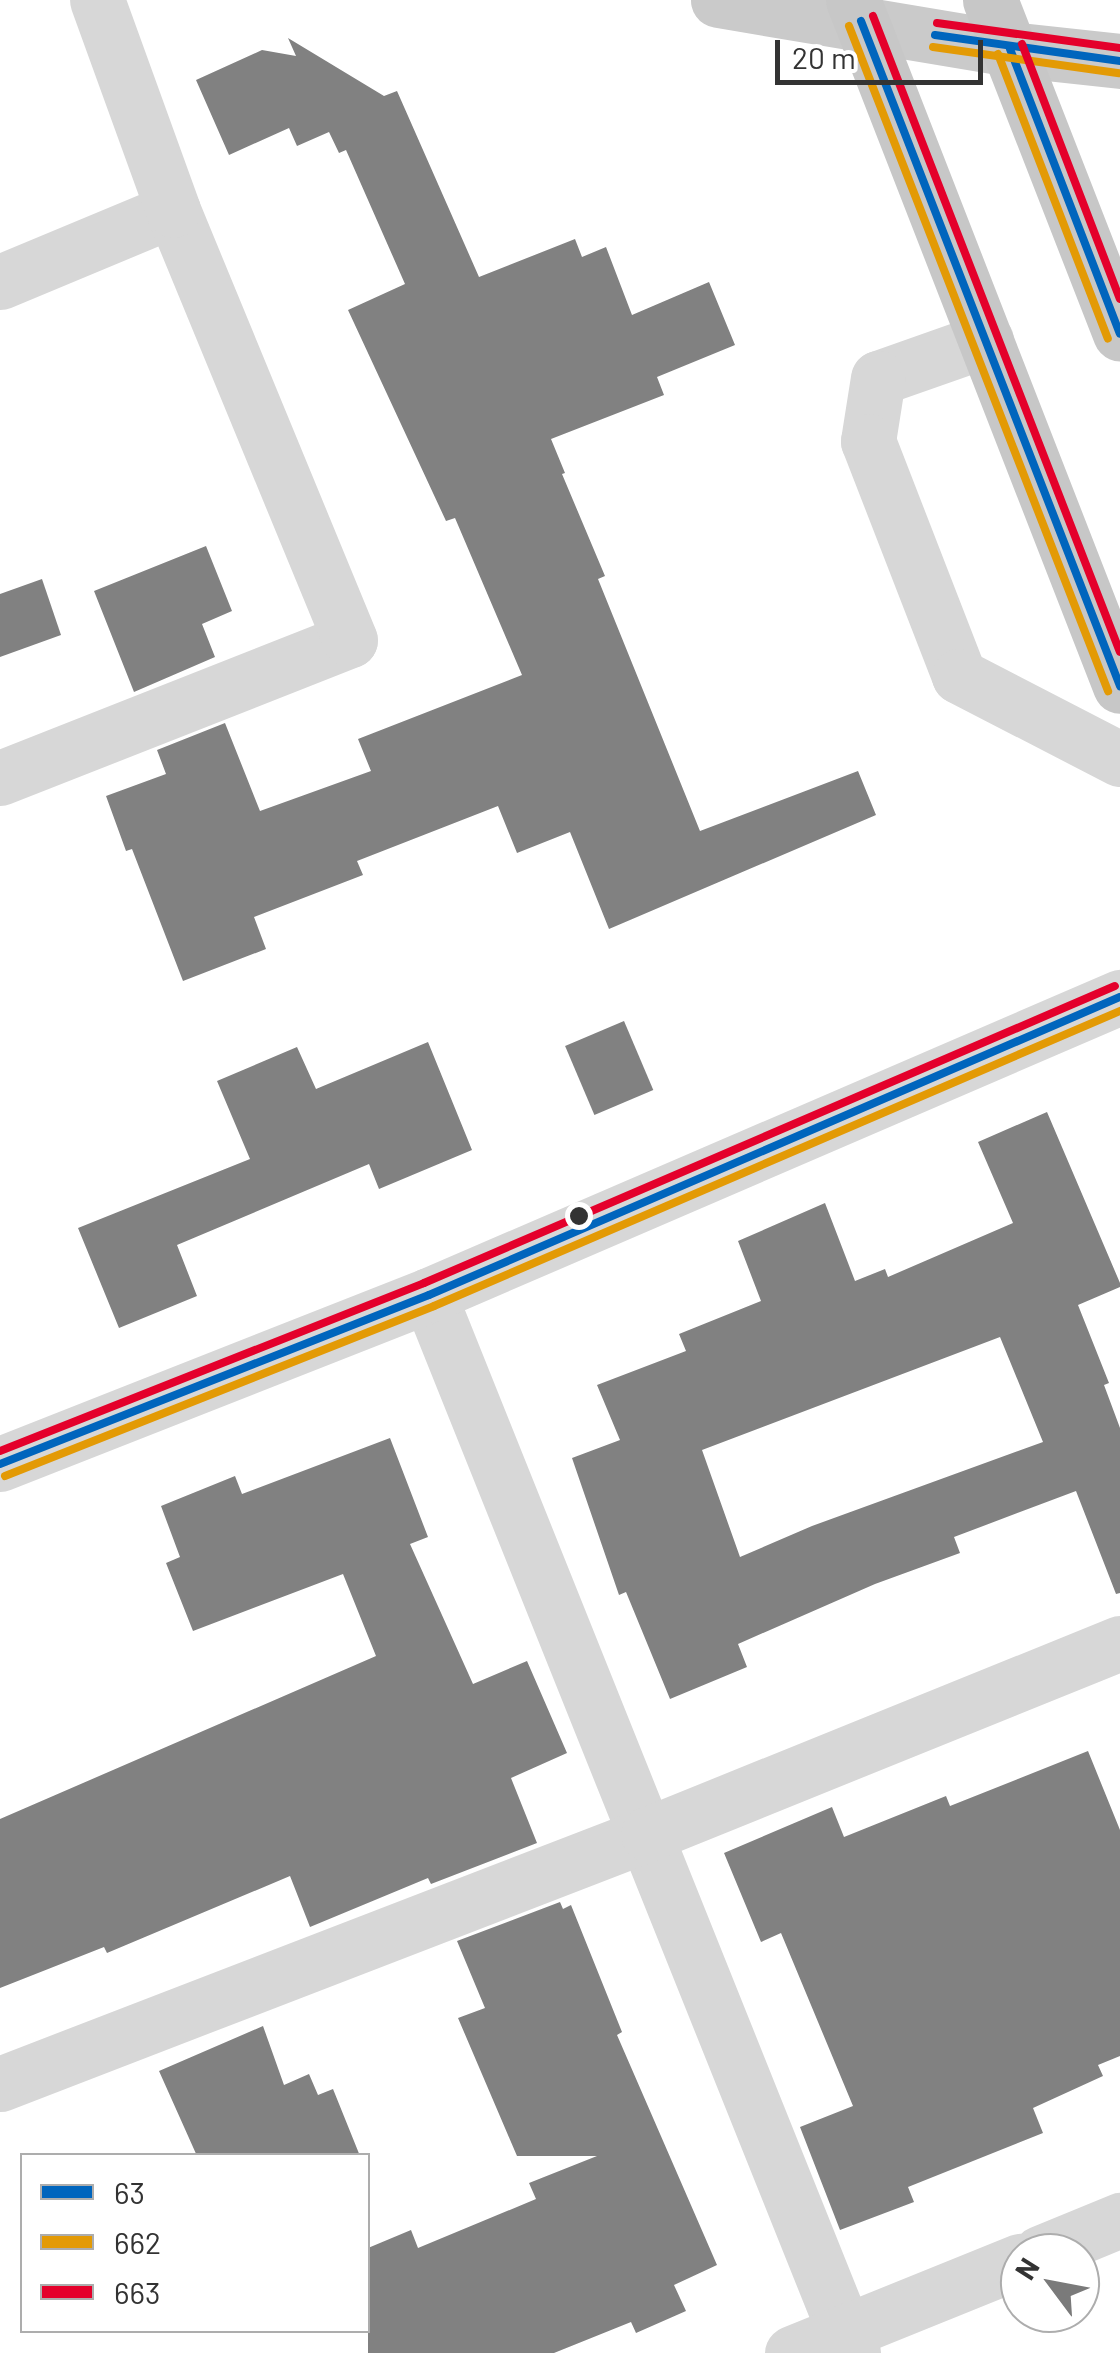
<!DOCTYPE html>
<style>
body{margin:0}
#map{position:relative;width:1120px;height:2353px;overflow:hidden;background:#fff;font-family:Barlow,sans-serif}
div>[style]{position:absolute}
.building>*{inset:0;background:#818181;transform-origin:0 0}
.minor>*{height:55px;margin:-27.5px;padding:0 27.5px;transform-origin:27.5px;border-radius:27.5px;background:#d7d7d7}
.primary>*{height:55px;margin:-27.5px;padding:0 27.5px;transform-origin:27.5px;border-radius:27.5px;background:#cacaca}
.trunk>*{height:55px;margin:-27.5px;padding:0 27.5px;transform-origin:27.5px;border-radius:27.5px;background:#c7c7c7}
.bus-1>*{height:8px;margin:-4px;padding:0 4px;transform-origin:4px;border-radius:4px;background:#0065bd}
.bus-2>*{height:8px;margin:-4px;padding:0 4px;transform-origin:4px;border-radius:4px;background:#e39a05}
.bus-3>*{height:8px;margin:-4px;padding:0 4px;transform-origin:4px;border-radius:4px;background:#e4002b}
.dots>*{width:28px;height:28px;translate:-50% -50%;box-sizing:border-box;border:5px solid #fff;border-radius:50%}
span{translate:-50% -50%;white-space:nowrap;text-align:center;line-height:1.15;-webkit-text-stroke:10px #fff;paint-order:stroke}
.legend{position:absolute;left:20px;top:2153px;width:350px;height:180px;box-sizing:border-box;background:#fff;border:2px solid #adadad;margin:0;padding:12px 18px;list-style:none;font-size:30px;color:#333}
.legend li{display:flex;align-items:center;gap:20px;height:50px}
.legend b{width:50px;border:2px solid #adadad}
.north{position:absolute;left:1000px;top:2233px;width:100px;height:100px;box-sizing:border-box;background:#fff;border:2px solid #adadad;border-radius:50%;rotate:302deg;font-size:28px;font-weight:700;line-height:40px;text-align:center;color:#333}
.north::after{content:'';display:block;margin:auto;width:35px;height:45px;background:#7a7a7a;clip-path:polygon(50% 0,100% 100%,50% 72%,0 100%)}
.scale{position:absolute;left:775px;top:40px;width:208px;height:45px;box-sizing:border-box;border:5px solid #333;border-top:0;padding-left:12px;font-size:30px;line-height:35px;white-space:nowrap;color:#333;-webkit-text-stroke:8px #fff;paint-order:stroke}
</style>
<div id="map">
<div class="building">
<div style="clip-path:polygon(288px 38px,384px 96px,397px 91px,479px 277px,575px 239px,582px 257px,606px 247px,632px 315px,709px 282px,735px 345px,657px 377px,664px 395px,551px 439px,565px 473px,562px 474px,605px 576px,598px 579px,700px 831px,858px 771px,876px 815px,609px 929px,570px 832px,517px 853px,498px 806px,357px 861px,363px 875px,254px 917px,266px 949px,183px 981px,132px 849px,126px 851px,106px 796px,166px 774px,157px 750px,225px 723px,260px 811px,371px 771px,358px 739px,522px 675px,455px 518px,446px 521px,348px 310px,405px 284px,346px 150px,339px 153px,329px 132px,297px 146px,289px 128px,229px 155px,196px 80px,262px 50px,296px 56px)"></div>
<div style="clip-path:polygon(206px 546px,232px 611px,202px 624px,215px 657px,134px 692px,94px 591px)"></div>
<div style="clip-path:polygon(42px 579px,61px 635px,0 657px,0 594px)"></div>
<div style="left:624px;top:1021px;width:75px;height:64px;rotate:67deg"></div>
<div style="clip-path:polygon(428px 1042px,472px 1150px,379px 1189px,369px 1164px,177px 1245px,197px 1296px,119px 1328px,78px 1228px,250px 1159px,217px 1081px,297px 1047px,316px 1089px)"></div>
<div style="clip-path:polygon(evenodd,1047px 1112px,1120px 1283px,1120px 1287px,1078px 1305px,1109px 1383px,1104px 1385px,1120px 1428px,1120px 1593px,1116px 1594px,1076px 1491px,954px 1537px,960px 1553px,875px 1584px,738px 1644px,747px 1667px,670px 1699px,626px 1592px,619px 1595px,572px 1458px,620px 1440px,597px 1385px,686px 1351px,679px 1334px,761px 1301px,738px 1241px,825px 1203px,855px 1281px,885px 1269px,888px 1277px,1013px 1223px,978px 1142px,1047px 1112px,1000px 1337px,1043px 1442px,812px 1526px,740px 1557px,702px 1450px,1000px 1337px)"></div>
<div style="clip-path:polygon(390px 1438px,428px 1537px,410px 1544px,473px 1684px,527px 1661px,567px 1753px,511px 1778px,537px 1843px,431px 1884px,428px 1878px,310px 1927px,290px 1876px,107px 1953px,104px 1947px,0 1988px,0 1819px,376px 1656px,343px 1574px,193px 1631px,166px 1563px,180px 1557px,161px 1506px,235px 1476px,242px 1494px)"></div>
<div style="clip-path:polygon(1088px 1751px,1120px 1830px,1120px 2056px,1098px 2065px,1103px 2076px,1033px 2108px,1043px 2133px,908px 2187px,914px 2202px,840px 2230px,800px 2127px,853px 2106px,781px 1933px,761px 1942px,724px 1853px,832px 1807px,844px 1837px,946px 1796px,950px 1806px)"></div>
<div style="clip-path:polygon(560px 1902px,563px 1909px,571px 1905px,622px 2032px,617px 2035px,717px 2265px,674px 2285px,686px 2311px,636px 2333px,631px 2322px,554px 2353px,368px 2353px,368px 2248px,411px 2230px,418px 2248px,536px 2199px,529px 2183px,597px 2156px,517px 2156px,458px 2018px,485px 2008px,457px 1941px)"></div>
<div style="clip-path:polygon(263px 2026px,284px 2085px,309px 2074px,318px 2095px,333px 2089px,360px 2156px,197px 2156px,159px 2071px)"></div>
</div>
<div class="minor">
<div style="left:0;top:282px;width:187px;rotate:-22.6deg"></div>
<div style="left:986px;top:340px;width:114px;rotate:160.6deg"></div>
<div style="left:878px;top:378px;width:64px;rotate:99deg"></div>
<div style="left:868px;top:441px;width:252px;rotate:68.8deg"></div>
<div style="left:959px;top:676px;width:181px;rotate:27.3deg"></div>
<div style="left:0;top:778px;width:376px;rotate:-21.5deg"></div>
<div style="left:350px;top:640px;width:465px;rotate:-112.4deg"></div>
<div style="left:173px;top:210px;width:223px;rotate:-109.9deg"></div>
<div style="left:429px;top:1295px;width:1140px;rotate:68.16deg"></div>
<div style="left:0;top:1464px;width:461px;rotate:-21.5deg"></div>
<div style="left:429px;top:1295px;width:753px;rotate:-23.33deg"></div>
<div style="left:0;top:2084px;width:695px;rotate:-21.1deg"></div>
<div style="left:648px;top:1834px;width:509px;rotate:-22.03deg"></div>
<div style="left:1040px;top:2253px;width:87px;rotate:-22.4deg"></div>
<div style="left:792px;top:2353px;width:246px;rotate:-22deg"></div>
</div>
<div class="primary">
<div style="left:718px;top:0;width:296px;rotate:9.5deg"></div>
<div style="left:1010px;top:49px;width:111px;rotate:6.2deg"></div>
</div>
<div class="trunk">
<div style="left:853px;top:0;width:736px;rotate:68.73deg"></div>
<div style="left:990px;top:0;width:358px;rotate:68.7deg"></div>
</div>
<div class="bus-1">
<div style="left:861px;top:21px;width:714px;rotate:68.72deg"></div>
<div style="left:935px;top:35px;width:187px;rotate:8deg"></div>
<div style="left:1010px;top:49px;width:305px;rotate:68.9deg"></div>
<div style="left:0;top:1464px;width:461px;rotate:-21.5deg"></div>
<div style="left:429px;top:1295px;width:753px;rotate:-23.33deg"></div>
</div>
<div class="bus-2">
<div style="left:849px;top:26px;width:714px;rotate:68.72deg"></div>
<div style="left:933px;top:47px;width:188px;rotate:8deg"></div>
<div style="left:998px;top:54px;width:305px;rotate:68.9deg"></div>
<div style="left:5px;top:1476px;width:461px;rotate:-21.6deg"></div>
<div style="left:434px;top:1306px;width:747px;rotate:-23.27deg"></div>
</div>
<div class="bus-3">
<div style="left:873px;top:16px;width:682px;rotate:68.78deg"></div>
<div style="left:937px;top:23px;width:185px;rotate:7.8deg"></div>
<div style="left:1022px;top:44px;width:273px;rotate:69deg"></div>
<div style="left:0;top:1451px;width:456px;rotate:-21.6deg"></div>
<div style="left:424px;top:1283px;width:752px;rotate:-23.26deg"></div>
</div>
<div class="dots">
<div style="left:579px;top:1216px;background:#333"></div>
</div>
<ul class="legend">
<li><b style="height:12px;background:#0065bd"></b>63</li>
<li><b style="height:12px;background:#e39a05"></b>662</li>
<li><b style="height:12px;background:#e4002b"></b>663</li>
</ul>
<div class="north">N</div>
<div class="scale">20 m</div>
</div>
